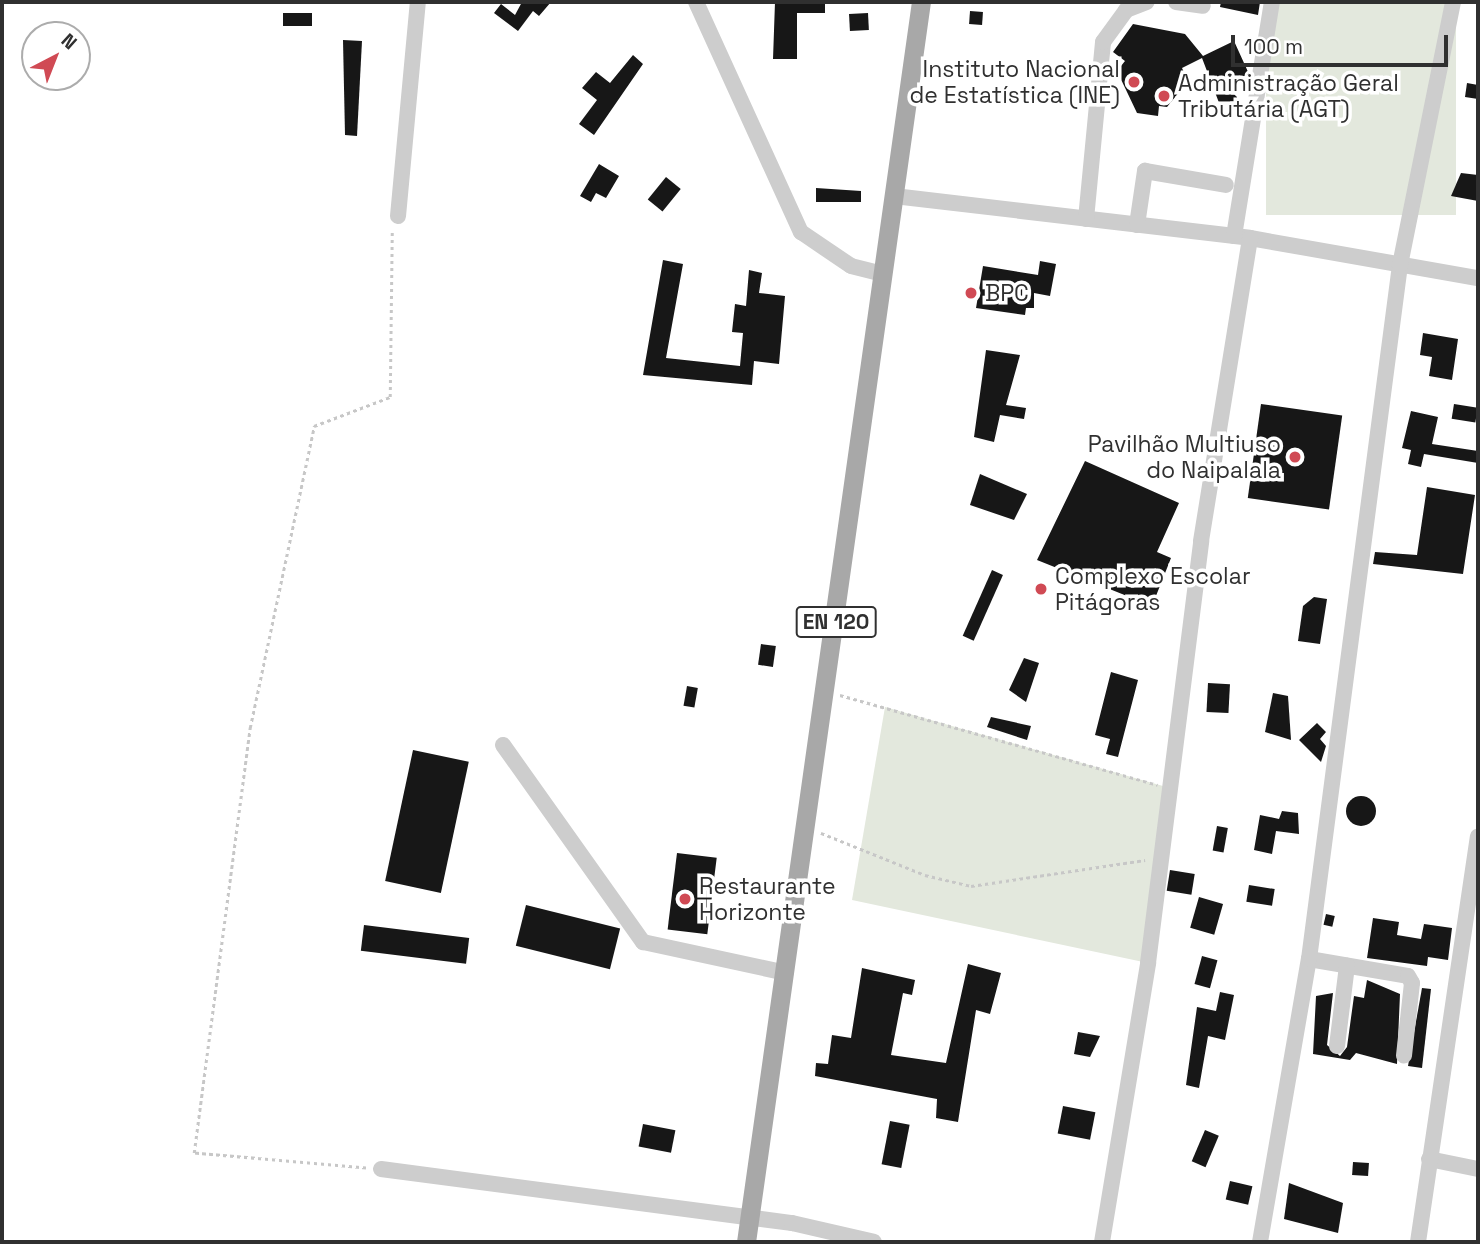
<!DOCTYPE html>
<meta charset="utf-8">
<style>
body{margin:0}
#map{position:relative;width:1480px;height:1244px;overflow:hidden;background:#fff;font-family:"Space Grotesk",sans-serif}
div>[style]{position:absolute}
.green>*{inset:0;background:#e3e8dd;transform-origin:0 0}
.building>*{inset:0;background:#171717;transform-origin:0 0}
.round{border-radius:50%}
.path>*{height:2.5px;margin-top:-1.25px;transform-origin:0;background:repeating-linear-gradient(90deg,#c7c7c7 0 3.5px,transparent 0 7px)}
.minor>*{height:16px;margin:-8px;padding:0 8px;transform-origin:8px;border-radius:8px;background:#cdcdcd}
.major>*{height:19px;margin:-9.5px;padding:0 9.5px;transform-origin:9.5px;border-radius:9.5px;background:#a8a8a8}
.dots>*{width:19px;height:19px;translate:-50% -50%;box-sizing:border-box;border:4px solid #fff;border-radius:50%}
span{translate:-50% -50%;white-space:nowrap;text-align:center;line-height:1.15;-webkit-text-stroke:7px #fff;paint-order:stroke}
.shield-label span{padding:2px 5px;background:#fff;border:2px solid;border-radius:5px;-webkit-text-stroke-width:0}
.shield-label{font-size:21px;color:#303030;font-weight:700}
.poi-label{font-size:23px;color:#303030}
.right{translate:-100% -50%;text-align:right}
.left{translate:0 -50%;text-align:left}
.frame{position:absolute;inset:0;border:4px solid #303030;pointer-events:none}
.north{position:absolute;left:21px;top:21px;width:70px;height:70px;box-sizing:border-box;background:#fff;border:2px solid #acacac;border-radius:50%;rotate:42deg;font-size:19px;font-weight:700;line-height:28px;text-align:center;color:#303030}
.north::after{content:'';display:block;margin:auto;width:24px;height:32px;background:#d04a54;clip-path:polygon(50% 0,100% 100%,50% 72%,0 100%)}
.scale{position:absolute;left:1231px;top:35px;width:217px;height:32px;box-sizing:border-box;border:4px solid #303030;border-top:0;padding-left:9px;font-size:21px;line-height:24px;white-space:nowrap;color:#303030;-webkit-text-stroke:5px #fff;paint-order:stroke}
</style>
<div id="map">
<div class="green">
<div style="left:1266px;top:2px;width:190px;height:213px"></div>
<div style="clip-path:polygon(885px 707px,1170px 788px,1148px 963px,852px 900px)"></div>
</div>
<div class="building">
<div style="clip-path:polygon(522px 2px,551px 2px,539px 16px,533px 11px,518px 31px,494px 13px,501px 4px,515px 15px)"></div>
<div style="clip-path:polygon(775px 2px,825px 2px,825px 13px,797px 13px,797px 59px,773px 59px)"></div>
<div style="clip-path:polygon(1221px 2px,1260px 2px,1258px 15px,1220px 7px)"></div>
<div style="left:970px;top:11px;width:13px;height:13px;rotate:4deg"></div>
<div style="left:312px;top:13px;width:13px;height:29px;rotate:90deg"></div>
<div style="left:868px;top:13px;width:17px;height:19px;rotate:87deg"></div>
<div style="clip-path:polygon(1133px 24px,1185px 34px,1203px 56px,1234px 41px,1249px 74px,1224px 85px,1237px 97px,1237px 109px,1221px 108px,1202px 58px,1182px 68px,1188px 81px,1167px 107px,1159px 106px,1158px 116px,1137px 113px,1117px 71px,1125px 61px,1113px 52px)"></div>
<div style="clip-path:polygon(343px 40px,362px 41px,357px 136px,345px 135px)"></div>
<div style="clip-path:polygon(633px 55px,643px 64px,594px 135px,579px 124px,597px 100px,582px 88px,596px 72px,610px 83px)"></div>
<div style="clip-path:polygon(1467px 83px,1478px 85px,1478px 99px,1465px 97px)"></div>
<div style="clip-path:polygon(599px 164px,619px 176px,606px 198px,596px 193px,591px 202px,580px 196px)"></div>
<div style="clip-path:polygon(1461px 173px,1478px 175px,1478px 201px,1451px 196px)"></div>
<div style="left:666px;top:177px;width:19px;height:29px;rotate:39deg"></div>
<div style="clip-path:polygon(816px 188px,861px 191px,861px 202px,816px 202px)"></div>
<div style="clip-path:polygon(663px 260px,683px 264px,666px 358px,740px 366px,743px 333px,732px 332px,735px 304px,746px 306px,749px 270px,762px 273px,759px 293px,785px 296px,779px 364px,754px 361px,752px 385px,643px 375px)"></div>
<div style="clip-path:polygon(1040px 261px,1056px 264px,1050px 296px,1034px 293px,1034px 308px,1026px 308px,1025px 315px,976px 308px,983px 266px,1038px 275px)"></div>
<div style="clip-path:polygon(1423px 333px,1458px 339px,1452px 380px,1429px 376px,1432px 357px,1420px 355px)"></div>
<div style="clip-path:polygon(986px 350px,1020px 355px,1006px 405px,1026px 408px,1024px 419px,1000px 415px,994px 442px,974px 437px)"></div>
<div style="left:1261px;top:404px;width:82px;height:95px;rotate:8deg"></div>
<div style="left:1454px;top:404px;width:24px;height:15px;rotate:9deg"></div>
<div style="clip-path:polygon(1411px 411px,1438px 417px,1432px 444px,1478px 451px,1478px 463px,1424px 454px,1421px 467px,1408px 464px,1411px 450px,1402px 448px)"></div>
<div style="clip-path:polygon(1085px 461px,1179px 503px,1157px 552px,1171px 558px,1152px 606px,1037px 560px)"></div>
<div style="clip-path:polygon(980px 474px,1027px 494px,1014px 520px,970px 505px)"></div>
<div style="clip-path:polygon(1427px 487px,1475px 495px,1463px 574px,1373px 564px,1375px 552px,1417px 555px)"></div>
<div style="left:992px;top:570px;width:12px;height:72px;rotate:24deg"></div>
<div style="clip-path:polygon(1314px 597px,1327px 599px,1320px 644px,1298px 641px,1303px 606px)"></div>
<div style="left:761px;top:644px;width:15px;height:21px;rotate:8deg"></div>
<div style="clip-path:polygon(1024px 658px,1039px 663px,1026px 702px,1009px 690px)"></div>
<div style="clip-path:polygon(1111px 672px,1138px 680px,1118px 757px,1106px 754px,1110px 739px,1095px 735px)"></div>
<div style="left:1208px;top:683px;width:22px;height:29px;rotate:3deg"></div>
<div style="left:687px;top:686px;width:11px;height:20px;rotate:10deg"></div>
<div style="clip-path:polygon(1273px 693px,1288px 696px,1291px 740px,1265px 732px)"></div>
<div style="clip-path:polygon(991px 717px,1031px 726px,1027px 740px,987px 727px)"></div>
<div style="clip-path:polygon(1317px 723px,1326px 732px,1320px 739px,1326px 746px,1321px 762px,1299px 740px)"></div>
<div style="left:413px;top:750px;width:57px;height:134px;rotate:12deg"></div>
<div class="round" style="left:1346px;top:796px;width:30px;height:30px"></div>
<div style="clip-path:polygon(1282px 811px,1298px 813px,1299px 834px,1276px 831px,1272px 854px,1254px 850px,1260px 815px,1279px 819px)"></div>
<div style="left:1217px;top:826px;width:11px;height:25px;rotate:10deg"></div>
<div style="left:677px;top:853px;width:40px;height:77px;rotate:7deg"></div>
<div style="left:1170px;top:870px;width:25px;height:21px;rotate:9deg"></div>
<div style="left:1249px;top:885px;width:26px;height:17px;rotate:9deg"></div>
<div style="left:1199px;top:897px;width:25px;height:32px;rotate:16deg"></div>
<div style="left:526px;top:905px;width:97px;height:42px;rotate:14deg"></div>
<div style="left:1326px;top:914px;width:9px;height:11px;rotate:13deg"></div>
<div style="clip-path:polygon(1373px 918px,1399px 922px,1397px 935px,1421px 939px,1424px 924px,1452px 928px,1448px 960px,1428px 957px,1427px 966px,1367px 958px)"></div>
<div style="left:364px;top:925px;width:106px;height:26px;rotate:7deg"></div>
<div style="left:1202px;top:956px;width:16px;height:29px;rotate:15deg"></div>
<div style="clip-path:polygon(968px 964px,1001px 973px,990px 1014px,976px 1010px,958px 1122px,936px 1118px,937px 1099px,815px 1076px,816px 1063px,828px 1064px,832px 1035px,851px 1038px,862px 968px,915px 980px,912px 995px,903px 993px,891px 1055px,946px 1063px)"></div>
<div style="clip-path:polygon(1367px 980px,1400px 994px,1397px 1064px,1356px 1053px,1350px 1060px,1313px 1054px,1316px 996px,1333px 993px,1327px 1045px,1340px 1056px,1347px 1047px,1354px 996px,1364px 998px)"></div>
<div style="clip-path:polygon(1422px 988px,1431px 989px,1422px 1068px,1408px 1066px)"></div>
<div style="clip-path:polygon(1220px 992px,1234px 995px,1225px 1040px,1208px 1036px,1199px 1088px,1186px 1085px,1197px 1007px,1216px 1011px)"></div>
<div style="clip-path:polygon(1078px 1032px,1100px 1036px,1090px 1057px,1074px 1054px)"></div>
<div style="left:1063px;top:1106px;width:33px;height:28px;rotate:11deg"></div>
<div style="left:890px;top:1121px;width:20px;height:44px;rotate:11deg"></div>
<div style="left:643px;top:1124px;width:33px;height:23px;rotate:11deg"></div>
<div style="left:1205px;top:1130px;width:15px;height:34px;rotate:23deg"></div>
<div style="left:1353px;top:1162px;width:16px;height:13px;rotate:4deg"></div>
<div style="left:1230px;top:1181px;width:23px;height:19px;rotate:13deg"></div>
<div style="clip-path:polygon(1289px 1183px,1343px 1203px,1338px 1233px,1284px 1219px)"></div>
</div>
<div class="path">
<div style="left:840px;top:695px;width:330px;rotate:15.8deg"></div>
<div style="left:821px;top:833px;width:112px;rotate:22deg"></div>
<div style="left:925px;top:875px;width:47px;rotate:13.4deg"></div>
<div style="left:971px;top:886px;width:176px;rotate:-8.5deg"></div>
<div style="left:366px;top:1168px;width:173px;rotate:-175deg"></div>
<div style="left:194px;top:1153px;width:429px;rotate:-82.5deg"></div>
<div style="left:250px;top:728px;width:309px;rotate:-78deg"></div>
<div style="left:314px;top:426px;width:81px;rotate:-20.9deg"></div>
<div style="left:390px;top:397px;width:168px;rotate:-89.3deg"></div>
</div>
<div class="minor">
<div style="left:696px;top:2px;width:253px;rotate:65.5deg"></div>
<div style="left:801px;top:232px;width:60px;rotate:34.2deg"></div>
<div style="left:851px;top:266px;width:34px;rotate:14deg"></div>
<div style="left:1176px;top:2px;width:27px;rotate:8deg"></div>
<div style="left:894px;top:196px;width:358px;rotate:6.7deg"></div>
<div style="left:1250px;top:238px;width:231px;rotate:10deg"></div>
<div style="left:398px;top:216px;width:215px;rotate:-84.7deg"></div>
<div style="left:1086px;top:219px;width:178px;rotate:-84.5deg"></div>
<div style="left:1103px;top:42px;width:39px;rotate:-54deg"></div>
<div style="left:1126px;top:10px;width:22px;rotate:-21deg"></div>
<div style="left:1137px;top:225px;width:55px;rotate:-81.6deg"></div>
<div style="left:1145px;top:171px;width:82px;rotate:9.8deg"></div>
<div style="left:1234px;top:236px;width:237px;rotate:-80.8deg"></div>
<div style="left:503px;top:745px;width:242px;rotate:54.6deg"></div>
<div style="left:643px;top:942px;width:146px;rotate:12.2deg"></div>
<div style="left:1309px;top:959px;width:100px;rotate:9.7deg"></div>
<div style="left:1408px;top:976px;width:8px;rotate:60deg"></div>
<div style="left:1412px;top:983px;width:73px;rotate:96.3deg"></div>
<div style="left:1337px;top:1046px;width:81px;rotate:-82.9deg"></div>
<div style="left:1429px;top:1159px;width:50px;rotate:11.5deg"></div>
<div style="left:381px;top:1169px;width:415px;rotate:7.5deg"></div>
<div style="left:792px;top:1223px;width:84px;rotate:13deg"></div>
<div style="left:1102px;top:1242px;width:283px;rotate:-80.6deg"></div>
<div style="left:1148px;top:963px;width:425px;rotate:-82.8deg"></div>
<div style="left:1201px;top:541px;width:307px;rotate:-80.8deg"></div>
<div style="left:1260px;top:1242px;width:287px;rotate:-80.2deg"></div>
<div style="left:1309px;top:959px;width:700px;rotate:-82.53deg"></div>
<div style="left:1400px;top:265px;width:268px;rotate:-78.6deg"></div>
<div style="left:1418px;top:1242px;width:410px;rotate:-81.6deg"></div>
</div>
<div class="major">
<div style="left:746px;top:1242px;width:1252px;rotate:-81.97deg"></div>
</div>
<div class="dots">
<div style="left:1134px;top:82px;background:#d04a54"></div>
<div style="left:1164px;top:96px;background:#d04a54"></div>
<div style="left:971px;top:293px;background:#d04a54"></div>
<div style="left:1295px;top:457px;background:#d04a54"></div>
<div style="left:1041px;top:589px;background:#d04a54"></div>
<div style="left:685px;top:899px;background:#d04a54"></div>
</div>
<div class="shield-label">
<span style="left:836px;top:622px">EN 120</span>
</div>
<div class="poi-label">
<span class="right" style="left:1120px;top:82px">Instituto Nacional<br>de Estatística (INE)</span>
<span class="left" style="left:1178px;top:96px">Administração Geral<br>Tributária (AGT)</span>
<span class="left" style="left:985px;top:293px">BPC</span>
<span class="right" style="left:1281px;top:457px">Pavilhão Multiuso<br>do Naipalala</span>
<span class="left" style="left:1055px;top:589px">Complexo Escolar<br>Pitágoras</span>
<span class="left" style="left:699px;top:899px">Restaurante<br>Horizonte</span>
</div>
<div class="frame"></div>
<div class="north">N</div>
<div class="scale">100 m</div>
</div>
